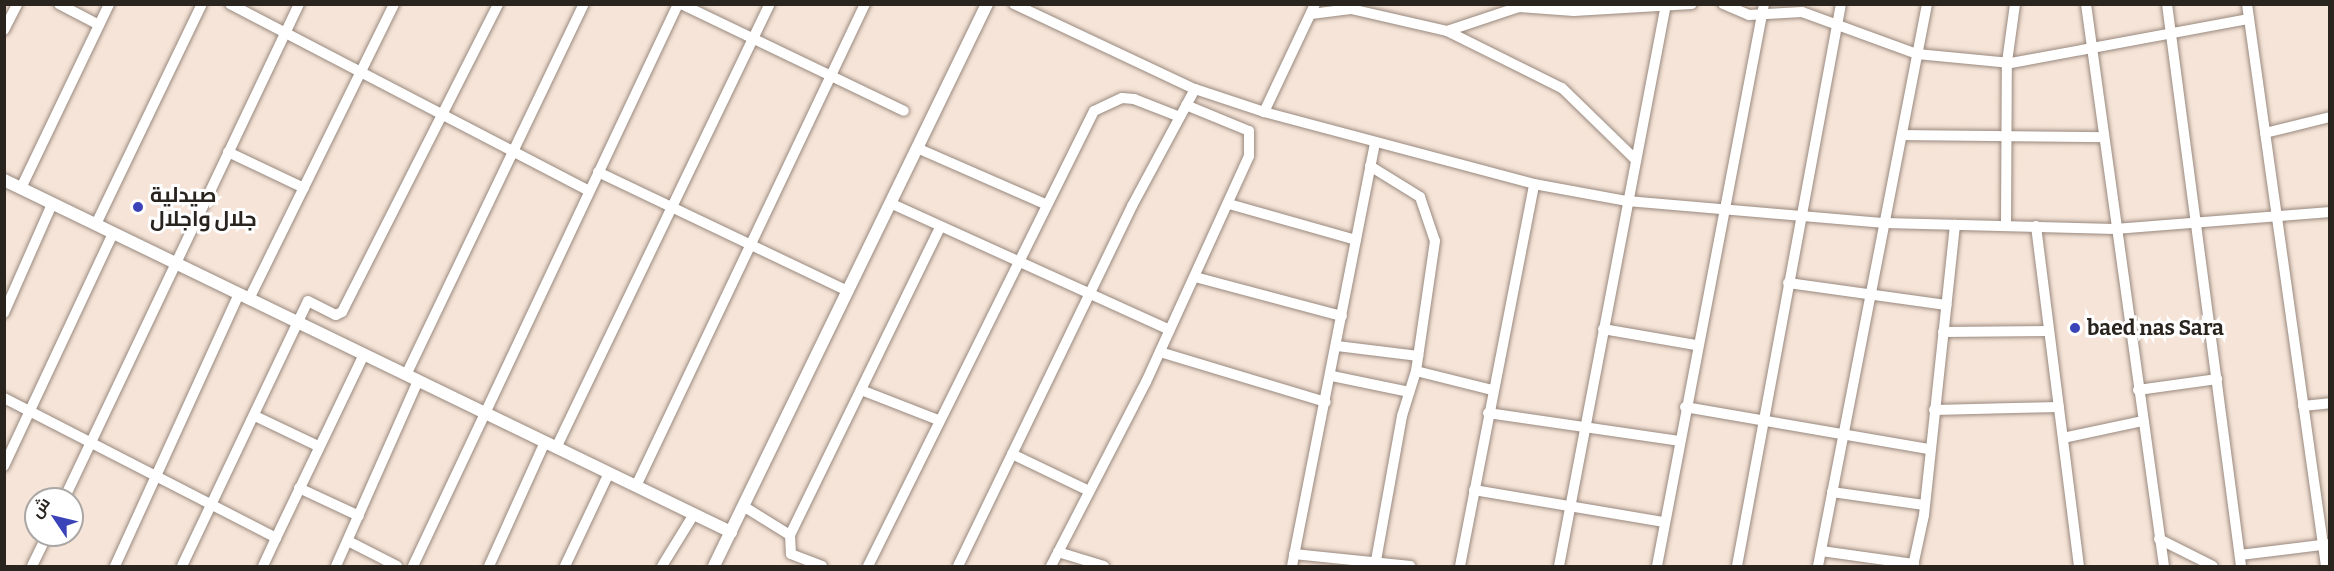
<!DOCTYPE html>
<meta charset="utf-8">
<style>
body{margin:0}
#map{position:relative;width:2334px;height:571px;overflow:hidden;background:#f6e4d8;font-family:Bitter,Cairo,serif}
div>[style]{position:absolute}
.roads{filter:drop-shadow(0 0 2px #99897e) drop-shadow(0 0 2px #99897e)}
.minor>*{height:10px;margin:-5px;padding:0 5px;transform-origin:5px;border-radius:5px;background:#fff}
.tertiary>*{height:12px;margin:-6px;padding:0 6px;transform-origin:6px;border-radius:6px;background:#fff}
.dots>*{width:16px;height:16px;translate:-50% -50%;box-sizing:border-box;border:3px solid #fff;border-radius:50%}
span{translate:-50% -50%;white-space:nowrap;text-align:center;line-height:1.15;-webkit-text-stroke:6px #fff;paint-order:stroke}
.poi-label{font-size:21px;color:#2a241f;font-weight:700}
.left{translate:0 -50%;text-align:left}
.frame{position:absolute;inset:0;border:6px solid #2a241f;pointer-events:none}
.north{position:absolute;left:24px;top:487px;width:60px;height:60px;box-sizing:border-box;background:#fff;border:2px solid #aaa7a5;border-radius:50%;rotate:305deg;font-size:16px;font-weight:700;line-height:24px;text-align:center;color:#2a241f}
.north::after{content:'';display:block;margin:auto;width:21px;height:27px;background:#3a43b7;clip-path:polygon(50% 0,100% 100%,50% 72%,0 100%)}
</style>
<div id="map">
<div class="roads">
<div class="minor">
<div style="left:59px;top:4px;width:45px;rotate:27.7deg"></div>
<div style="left:230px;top:4px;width:405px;rotate:27.5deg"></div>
<div style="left:681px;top:4px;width:247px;rotate:25.6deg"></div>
<div style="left:1014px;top:4px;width:200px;rotate:25.2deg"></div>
<div style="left:1195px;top:89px;width:73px;rotate:18.4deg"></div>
<div style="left:1264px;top:112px;width:279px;rotate:14.9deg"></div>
<div style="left:1534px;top:184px;width:95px;rotate:10.4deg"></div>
<div style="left:1627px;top:201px;width:259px;rotate:4.9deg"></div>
<div style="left:1885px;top:223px;width:230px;rotate:1.5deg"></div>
<div style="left:2115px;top:229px;width:216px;rotate:-4.5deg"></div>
<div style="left:1723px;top:4px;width:28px;rotate:23deg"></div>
<div style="left:1749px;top:15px;width:53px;rotate:-3.2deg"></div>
<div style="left:1802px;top:12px;width:122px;rotate:20.1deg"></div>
<div style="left:1917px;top:54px;width:94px;rotate:5.5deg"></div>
<div style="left:2011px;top:63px;width:242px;rotate:-10.5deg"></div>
<div style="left:2086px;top:4px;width:567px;rotate:82.1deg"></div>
<div style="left:2167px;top:4px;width:567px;rotate:82.5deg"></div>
<div style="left:2247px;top:4px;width:568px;rotate:82deg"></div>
<div style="left:1311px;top:14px;width:40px;rotate:-7.1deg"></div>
<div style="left:1351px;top:9px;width:98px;rotate:12.9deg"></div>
<div style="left:1447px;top:31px;width:76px;rotate:-18.4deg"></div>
<div style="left:1519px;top:7px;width:55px;rotate:4.2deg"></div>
<div style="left:1574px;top:11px;width:118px;rotate:-3.4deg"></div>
<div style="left:4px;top:30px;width:29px;rotate:-63deg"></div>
<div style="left:1447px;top:31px;width:128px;rotate:26.4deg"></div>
<div style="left:1562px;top:88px;width:103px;rotate:44.2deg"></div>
<div style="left:1264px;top:112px;width:119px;rotate:-64.7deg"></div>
<div style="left:2265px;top:133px;width:67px;rotate:-13.8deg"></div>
<div style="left:1902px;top:135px;width:202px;rotate:0.6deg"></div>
<div style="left:917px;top:148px;width:140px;rotate:23.6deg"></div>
<div style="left:228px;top:152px;width:84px;rotate:25.3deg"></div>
<div style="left:1370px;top:166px;width:59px;rotate:31.8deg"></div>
<div style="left:1420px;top:197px;width:46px;rotate:71.2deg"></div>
<div style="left:1435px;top:241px;width:131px;rotate:98.3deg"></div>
<div style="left:1416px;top:371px;width:47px;rotate:107.3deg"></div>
<div style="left:1402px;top:416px;width:152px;rotate:100.2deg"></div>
<div style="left:598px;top:172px;width:276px;rotate:25.5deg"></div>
<div style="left:21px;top:188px;width:204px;rotate:-64.4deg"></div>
<div style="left:890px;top:203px;width:307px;rotate:24.4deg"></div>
<div style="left:1229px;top:204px;width:132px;rotate:15.8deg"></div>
<div style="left:96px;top:224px;width:244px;rotate:-64.3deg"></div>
<div style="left:2006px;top:226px;width:164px;rotate:-89.7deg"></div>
<div style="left:2007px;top:62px;width:59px;rotate:-82.1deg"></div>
<div style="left:2036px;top:226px;width:343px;rotate:82.8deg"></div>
<div style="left:1195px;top:277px;width:152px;rotate:14.9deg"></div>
<div style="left:1788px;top:283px;width:160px;rotate:7.9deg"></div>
<div style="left:249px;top:299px;width:329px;rotate:-63.8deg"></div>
<div style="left:4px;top:313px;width:119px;rotate:-66.2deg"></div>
<div style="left:1603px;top:329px;width:94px;rotate:9.8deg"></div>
<div style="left:1943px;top:332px;width:106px;rotate:-0.5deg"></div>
<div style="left:1337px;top:346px;width:82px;rotate:7deg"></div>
<div style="left:1160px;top:352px;width:173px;rotate:16.8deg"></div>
<div style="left:1416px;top:371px;width:78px;rotate:14deg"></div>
<div style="left:406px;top:375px;width:411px;rotate:-64.4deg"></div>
<div style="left:1332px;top:376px;width:79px;rotate:11.7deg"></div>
<div style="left:861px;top:390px;width:83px;rotate:21.3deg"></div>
<div style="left:2138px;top:390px;width:80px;rotate:-7.9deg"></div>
<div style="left:4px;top:398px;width:306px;rotate:27.2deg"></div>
<div style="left:276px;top:538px;width:204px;rotate:-64.4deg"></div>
<div style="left:2303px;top:406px;width:27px;rotate:-6deg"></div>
<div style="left:1685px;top:407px;width:247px;rotate:9.8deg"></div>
<div style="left:1934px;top:410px;width:125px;rotate:-1.4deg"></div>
<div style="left:1488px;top:413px;width:193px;rotate:8.3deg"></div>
<div style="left:255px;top:416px;width:70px;rotate:25.5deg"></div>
<div style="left:2063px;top:438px;width:82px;rotate:-12deg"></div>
<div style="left:556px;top:448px;width:493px;rotate:-64.3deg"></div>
<div style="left:1012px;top:454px;width:85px;rotate:25.7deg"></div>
<div style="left:4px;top:466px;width:257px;rotate:-64.9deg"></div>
<div style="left:636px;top:486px;width:534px;rotate:-64.59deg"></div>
<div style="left:299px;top:488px;width:66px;rotate:25deg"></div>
<div style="left:1474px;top:490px;width:193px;rotate:9.6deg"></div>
<div style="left:1832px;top:492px;width:93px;rotate:8deg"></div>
<div style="left:64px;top:499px;width:548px;rotate:-64.6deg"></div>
<div style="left:743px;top:506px;width:55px;rotate:31.7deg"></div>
<div style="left:2159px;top:539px;width:60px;rotate:26.6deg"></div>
<div style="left:348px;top:541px;width:55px;rotate:27deg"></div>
<div style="left:1821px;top:551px;width:94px;rotate:8deg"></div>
<div style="left:1058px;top:552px;width:48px;rotate:16.9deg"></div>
<div style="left:1294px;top:554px;width:117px;rotate:5.9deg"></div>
<div style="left:2240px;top:555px;width:90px;rotate:-7deg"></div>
<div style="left:32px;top:566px;width:34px;rotate:-64deg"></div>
<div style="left:115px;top:566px;width:299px;rotate:-65.5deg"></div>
<div style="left:182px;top:566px;width:293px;rotate:-64.6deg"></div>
<div style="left:308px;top:301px;width:31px;rotate:27deg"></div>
<div style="left:336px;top:315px;width:7px;rotate:-27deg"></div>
<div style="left:342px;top:312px;width:345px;rotate:-63.1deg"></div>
<div style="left:263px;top:566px;width:31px;rotate:-65deg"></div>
<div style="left:336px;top:566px;width:202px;rotate:-66.1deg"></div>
<div style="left:413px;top:566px;width:621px;rotate:-64.75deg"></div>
<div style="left:489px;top:566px;width:136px;rotate:-65.7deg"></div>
<div style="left:565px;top:566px;width:103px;rotate:-64.7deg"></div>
<div style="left:662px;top:566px;width:61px;rotate:-58.4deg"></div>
<div style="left:822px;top:566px;width:33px;rotate:-159deg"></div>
<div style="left:791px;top:554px;width:19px;rotate:-93deg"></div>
<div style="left:790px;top:535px;width:343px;rotate:-64deg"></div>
<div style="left:868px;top:566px;width:508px;rotate:-63.59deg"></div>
<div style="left:1094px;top:111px;width:31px;rotate:-25deg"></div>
<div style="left:1122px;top:98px;width:12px;rotate:5deg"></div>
<div style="left:1134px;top:99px;width:49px;rotate:21.4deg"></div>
<div style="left:958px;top:566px;width:400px;rotate:-64.2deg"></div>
<div style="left:1132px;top:206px;width:133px;rotate:-61.7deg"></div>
<div style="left:1051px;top:566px;width:207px;rotate:-62.7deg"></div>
<div style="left:1146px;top:382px;width:248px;rotate:-65.5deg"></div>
<div style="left:1249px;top:156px;width:25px;rotate:-90deg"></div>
<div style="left:1249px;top:131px;width:68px;rotate:-157.6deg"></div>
<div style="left:1292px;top:566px;width:430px;rotate:-78.9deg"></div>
<div style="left:1460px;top:566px;width:389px;rotate:-79deg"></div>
<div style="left:1559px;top:566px;width:572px;rotate:-79.22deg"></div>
<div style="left:1657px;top:566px;width:572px;rotate:-79.22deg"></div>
<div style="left:1737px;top:566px;width:572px;rotate:-79.52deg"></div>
<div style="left:1818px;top:566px;width:572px;rotate:-79.02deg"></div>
<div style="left:1913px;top:566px;width:52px;rotate:-77.8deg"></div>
<div style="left:1924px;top:515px;width:292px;rotate:-83.9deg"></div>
</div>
<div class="tertiary">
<div style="left:4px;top:180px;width:808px;rotate:25.84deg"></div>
<div style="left:714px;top:566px;width:625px;rotate:-64.09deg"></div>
</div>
</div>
<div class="dots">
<div style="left:138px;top:207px;background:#3a43b7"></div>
<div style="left:2075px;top:328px;background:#3a43b7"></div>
</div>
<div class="poi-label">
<span class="left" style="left:150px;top:207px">صيدلية<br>جلال واجلال</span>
<span class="left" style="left:2087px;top:328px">baed nas Sara</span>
</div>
<div class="frame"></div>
<div class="north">ش</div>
</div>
